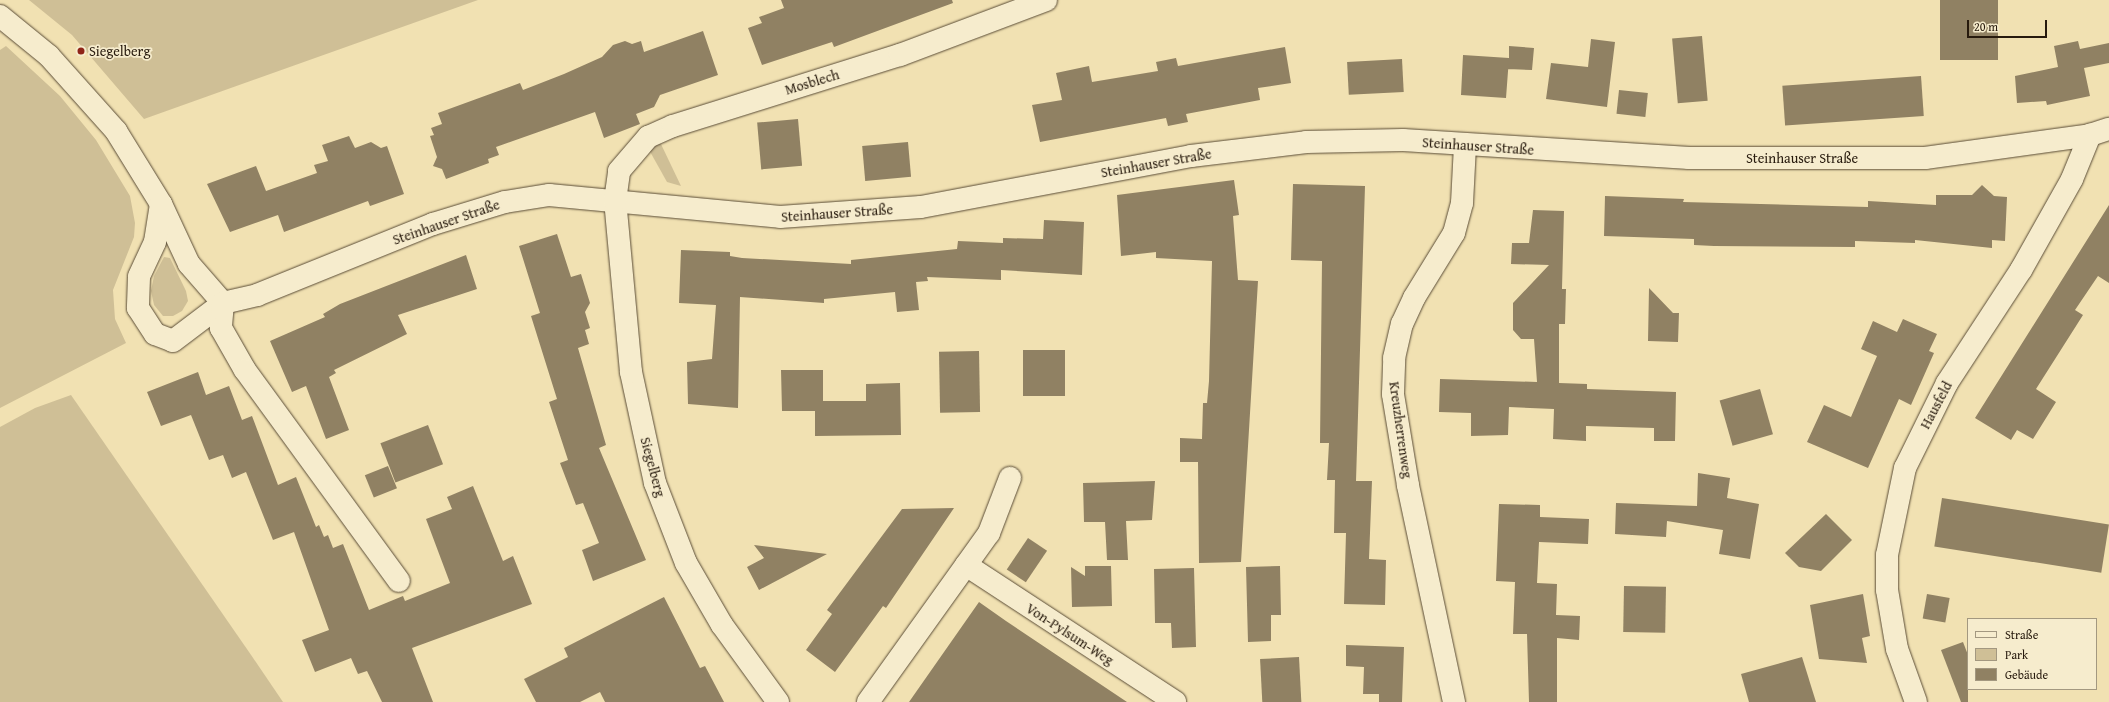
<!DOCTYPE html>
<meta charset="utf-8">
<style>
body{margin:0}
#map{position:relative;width:2109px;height:702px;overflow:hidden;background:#f1e1b2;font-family:"Gentium Book Plus",serif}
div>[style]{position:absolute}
.green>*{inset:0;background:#cfbf96}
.building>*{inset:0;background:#908163;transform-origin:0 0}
.roads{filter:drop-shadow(0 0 1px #5a4c36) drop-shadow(0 0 1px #5a4c36)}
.minor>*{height:22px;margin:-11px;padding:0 11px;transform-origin:11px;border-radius:11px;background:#f6eccd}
.dots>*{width:11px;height:11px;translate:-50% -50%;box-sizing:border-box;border:2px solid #f6eccd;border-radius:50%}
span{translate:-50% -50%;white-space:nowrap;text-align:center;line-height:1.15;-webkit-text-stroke:3.5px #f6eccd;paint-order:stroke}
.poi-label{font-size:14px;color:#271a0d}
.left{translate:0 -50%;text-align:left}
.street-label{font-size:14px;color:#271a0d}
.legend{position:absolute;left:1967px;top:618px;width:130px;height:72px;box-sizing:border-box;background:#f6eccd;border:1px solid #a39880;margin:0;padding:5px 7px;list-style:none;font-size:12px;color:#271a0d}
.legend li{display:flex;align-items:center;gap:8px;height:20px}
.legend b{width:20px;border:1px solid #a39880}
.scale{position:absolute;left:1967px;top:20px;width:80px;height:18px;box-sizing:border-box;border:2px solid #271a0d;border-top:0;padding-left:5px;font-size:12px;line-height:14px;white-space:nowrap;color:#271a0d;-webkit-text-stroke:3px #f6eccd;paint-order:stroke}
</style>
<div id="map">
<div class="green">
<div style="clip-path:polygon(29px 0,478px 0,144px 119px,72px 35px)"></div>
<div style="clip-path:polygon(6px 46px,60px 96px,96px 140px,130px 196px,135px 223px,134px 237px,113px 290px,115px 319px,126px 343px,0 408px,0 50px)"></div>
<div style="clip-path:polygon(660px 142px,681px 186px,667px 182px,648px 148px)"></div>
<div style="clip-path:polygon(164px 257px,170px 258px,186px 291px,188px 301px,182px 311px,173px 316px,163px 316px,154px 305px,151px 291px,154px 276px)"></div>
<div style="clip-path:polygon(71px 395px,249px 652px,283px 702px,0 702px,0 427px,35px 408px)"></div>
</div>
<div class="building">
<div style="clip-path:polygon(781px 0,952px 0,953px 3px,834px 47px,832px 42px,762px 65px,748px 28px,762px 23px,759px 17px,784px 8px)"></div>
<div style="left:1940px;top:0;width:58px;height:60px"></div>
<div style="clip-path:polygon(703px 31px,718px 75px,660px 95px,654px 107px,636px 114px,640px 124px,604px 138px,595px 112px,496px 147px,499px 155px,488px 159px,489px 163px,446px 179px,442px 169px,433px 166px,437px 157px,430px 136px,434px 135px,431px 128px,442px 124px,438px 113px,520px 83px,523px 90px,564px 74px,602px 57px,613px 45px,625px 41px,632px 44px,641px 41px,644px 52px)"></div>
<div style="left:1702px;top:36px;width:65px;height:30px;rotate:85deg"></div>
<div style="clip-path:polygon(1591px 39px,1615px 42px,1607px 107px,1546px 99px,1551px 63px,1588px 67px)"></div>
<div style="clip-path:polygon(2078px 41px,2080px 49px,2109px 43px,2109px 63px,2084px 68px,2090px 96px,2047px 105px,2046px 101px,2017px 103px,2015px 76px,2058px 67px,2054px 46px)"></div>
<div style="clip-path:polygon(1509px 46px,1534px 48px,1532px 70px,1508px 69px,1509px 58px,1506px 98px,1461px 95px,1463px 55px,1509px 58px)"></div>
<div style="clip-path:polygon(1285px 47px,1291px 83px,1258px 88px,1260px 100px,1186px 114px,1188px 122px,1168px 126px,1166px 118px,1040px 142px,1032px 105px,1062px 100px,1056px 73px,1089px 66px,1092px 82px,1158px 71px,1156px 62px,1176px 58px,1178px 66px)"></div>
<div style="left:1402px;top:59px;width:33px;height:55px;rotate:87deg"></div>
<div style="left:1921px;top:76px;width:40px;height:139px;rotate:86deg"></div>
<div style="left:1619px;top:90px;width:29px;height:24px;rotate:6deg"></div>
<div style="left:798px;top:119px;width:47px;height:41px;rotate:85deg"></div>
<div style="clip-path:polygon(349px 136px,355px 148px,371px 142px,381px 148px,387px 146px,404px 194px,370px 206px,368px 201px,284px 232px,278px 215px,230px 232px,207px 184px,256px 166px,266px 191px,317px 173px,314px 165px,328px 161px,322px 145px)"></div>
<div style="left:908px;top:142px;width:35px;height:46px;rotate:85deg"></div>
<div style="clip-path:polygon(1234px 180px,1239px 215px,1233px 216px,1238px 280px,1258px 281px,1241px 562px,1199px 563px,1198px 462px,1180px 462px,1180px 438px,1202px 439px,1203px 403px,1207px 403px,1209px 381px,1212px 261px,1156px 258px,1156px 252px,1121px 256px,1117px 195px)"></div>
<div style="clip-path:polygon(1293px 184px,1365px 186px,1356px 481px,1372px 481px,1369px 559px,1386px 560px,1385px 605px,1344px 604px,1346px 533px,1334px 533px,1335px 480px,1327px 480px,1329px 443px,1320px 443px,1322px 261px,1291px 260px)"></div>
<div style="clip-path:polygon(1982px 185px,1994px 196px,2007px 197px,2005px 241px,1992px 240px,1992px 248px,1915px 240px,1915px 243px,1855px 241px,1855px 247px,1714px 246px,1694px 245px,1694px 239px,1604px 236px,1605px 196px,1684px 199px,1683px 202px,1868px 207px,1868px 201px,1936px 205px,1936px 195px,1972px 195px)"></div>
<div style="clip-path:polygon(2109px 205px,2109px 283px,2098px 276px,2075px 310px,2083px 315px,2036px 389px,2056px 402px,2033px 439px,2017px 430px,2011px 440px,1975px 418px)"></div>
<div style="clip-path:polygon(1533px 210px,1564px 211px,1562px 289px,1566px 289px,1565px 324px,1559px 324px,1559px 383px,1587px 384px,1587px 389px,1676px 392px,1675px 441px,1654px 441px,1654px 428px,1586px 426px,1586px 441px,1553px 439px,1554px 409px,1509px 407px,1508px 435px,1471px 436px,1471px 413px,1439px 412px,1440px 379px,1537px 382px,1534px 339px,1521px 339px,1513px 330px,1513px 303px,1549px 265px,1511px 264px,1512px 243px,1529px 243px)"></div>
<div style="clip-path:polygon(1044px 220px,1084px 222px,1082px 275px,1001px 270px,1001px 280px,927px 277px,928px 281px,916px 282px,919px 310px,897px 312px,895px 292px,824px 299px,824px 303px,740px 297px,738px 408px,688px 404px,687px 362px,712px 359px,716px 305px,679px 303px,681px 250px,730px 252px,730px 256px,742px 258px,851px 264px,851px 260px,957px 249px,958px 241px,1003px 243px,1003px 238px,1043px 239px)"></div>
<div style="clip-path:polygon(557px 234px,571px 277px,581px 274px,590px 303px,585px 312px,590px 328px,585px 330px,589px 344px,578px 348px,606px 445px,599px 448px,646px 560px,593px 581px,582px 550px,599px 543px,583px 503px,576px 505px,560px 463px,568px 460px,549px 402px,557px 399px,531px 316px,540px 313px,519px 246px)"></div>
<div style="clip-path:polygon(466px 255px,477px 289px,398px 315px,407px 334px,334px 370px,336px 373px,329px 377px,349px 430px,326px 439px,306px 386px,292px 392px,270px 341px,325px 317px,323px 314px,340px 304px)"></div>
<div style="clip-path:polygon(1649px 288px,1673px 313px,1679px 313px,1678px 342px,1648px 341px)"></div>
<div style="clip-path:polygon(1903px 319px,1937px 334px,1929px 351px,1934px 353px,1911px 405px,1899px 399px,1868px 468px,1807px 442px,1824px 405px,1851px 417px,1877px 356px,1861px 349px,1873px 321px,1897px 332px)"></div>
<div style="left:1023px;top:350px;width:42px;height:46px"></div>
<div style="left:979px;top:351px;width:61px;height:40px;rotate:89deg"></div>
<div style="clip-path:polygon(781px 370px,823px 370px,823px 401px,866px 401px,866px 384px,900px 383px,901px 435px,815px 436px,815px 411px,782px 411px)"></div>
<div style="clip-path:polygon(198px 372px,206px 395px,229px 386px,242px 420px,252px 416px,278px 485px,296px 477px,316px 527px,319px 525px,324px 537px,328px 535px,333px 548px,343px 544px,369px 610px,403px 596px,405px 601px,450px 583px,426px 519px,452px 509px,447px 497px,473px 486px,503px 561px,513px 556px,532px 604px,412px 648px,433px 702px,382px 702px,367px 671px,358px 674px,351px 658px,315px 672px,302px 640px,329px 630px,294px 532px,273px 540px,246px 472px,232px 478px,223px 455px,209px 460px,191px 415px,161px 426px,147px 392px)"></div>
<div style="left:1760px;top:389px;width:47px;height:42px;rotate:74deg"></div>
<div style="left:428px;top:425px;width:42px;height:51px;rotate:69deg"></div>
<div style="left:388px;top:466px;width:24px;height:25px;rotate:68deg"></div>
<div style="clip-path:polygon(1698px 473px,1730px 478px,1727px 498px,1759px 504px,1750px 559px,1719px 554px,1723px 530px,1667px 521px,1666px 537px,1615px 534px,1616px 503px,1697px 506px)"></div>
<div style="clip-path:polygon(1155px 481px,1152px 520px,1126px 521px,1128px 560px,1107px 560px,1105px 522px,1084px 522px,1083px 483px)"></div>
<div style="left:1942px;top:498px;width:169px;height:49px;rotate:9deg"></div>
<div style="clip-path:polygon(1499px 504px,1540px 505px,1540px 517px,1589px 519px,1588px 544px,1539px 542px,1537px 583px,1557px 584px,1556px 615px,1580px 616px,1579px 640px,1557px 638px,1557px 702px,1529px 702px,1527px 634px,1513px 634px,1515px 582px,1496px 581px)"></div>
<div style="clip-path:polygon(954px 508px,886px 608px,883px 606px,835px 672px,806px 650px,832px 614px,827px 610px,902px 509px)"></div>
<div style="clip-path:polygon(1826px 514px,1852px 540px,1821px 571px,1799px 567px,1785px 553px)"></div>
<div style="left:1028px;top:538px;width:23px;height:38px;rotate:34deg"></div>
<div style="clip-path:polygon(754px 545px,827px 554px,759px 590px,747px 567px,764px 558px)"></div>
<div style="clip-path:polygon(1085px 566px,1111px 566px,1112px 606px,1072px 607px,1071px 567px,1085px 576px)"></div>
<div style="clip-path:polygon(1280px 566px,1281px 615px,1271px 615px,1271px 641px,1248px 642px,1246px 567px)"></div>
<div style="clip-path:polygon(1194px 568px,1196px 647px,1172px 648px,1171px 623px,1155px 623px,1154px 569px)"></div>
<div style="left:1624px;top:586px;width:42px;height:46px;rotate:1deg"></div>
<div style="clip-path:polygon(1863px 594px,1870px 636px,1862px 638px,1867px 663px,1819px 659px,1810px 605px)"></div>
<div style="left:1927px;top:594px;width:23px;height:25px;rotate:10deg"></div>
<div style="clip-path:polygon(664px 597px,700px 668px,705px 666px,724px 702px,605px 702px,600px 692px,580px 702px,536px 702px,524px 679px,568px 657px,564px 648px)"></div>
<div style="clip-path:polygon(979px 602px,1006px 621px,1127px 702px,909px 702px)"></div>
<div style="clip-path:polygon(1963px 642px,1968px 655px,1968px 702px,1961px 702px,1941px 650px)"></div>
<div style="clip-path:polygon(1346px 645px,1404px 647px,1402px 702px,1379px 702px,1379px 694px,1363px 694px,1364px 667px,1346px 666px)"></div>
<div style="left:1299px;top:657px;width:45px;height:39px;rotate:87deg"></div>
<div style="clip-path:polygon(1802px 657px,1816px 702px,1749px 702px,1741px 674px)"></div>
</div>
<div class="roads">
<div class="minor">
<div style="left:0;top:16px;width:63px;rotate:39.2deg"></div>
<div style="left:49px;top:56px;width:101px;rotate:48.2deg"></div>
<div style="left:116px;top:131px;width:86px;rotate:58.3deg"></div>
<div style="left:161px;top:204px;width:66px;rotate:65deg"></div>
<div style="left:189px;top:264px;width:52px;rotate:48.9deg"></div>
<div style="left:161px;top:204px;width:38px;rotate:99deg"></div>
<div style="left:155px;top:242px;width:38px;rotate:115deg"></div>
<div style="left:139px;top:277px;width:31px;rotate:92deg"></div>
<div style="left:138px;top:308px;width:31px;rotate:57deg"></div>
<div style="left:155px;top:334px;width:19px;rotate:21deg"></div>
<div style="left:173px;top:341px;width:63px;rotate:-37.2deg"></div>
<div style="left:223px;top:303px;width:35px;rotate:-13deg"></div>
<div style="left:257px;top:295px;width:190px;rotate:-22deg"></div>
<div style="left:433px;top:224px;width:75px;rotate:-17deg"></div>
<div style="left:505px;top:202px;width:45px;rotate:-9deg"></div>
<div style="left:549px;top:195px;width:232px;rotate:5.4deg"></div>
<div style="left:780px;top:217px;width:141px;rotate:-4.1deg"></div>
<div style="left:921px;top:207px;width:275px;rotate:-10.7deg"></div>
<div style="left:1191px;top:156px;width:116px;rotate:-6.9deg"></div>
<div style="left:1306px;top:142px;width:97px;rotate:-1.2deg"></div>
<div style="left:1403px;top:140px;width:287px;rotate:3.6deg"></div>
<div style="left:1689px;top:158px;width:236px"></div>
<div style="left:1925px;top:158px;width:167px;rotate:-7.9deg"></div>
<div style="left:2090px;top:135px;width:20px;rotate:-18deg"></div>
<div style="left:223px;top:303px;width:25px;rotate:95deg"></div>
<div style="left:221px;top:328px;width:48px;rotate:60.3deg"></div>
<div style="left:245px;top:370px;width:261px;rotate:53.9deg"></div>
<div style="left:966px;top:565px;width:250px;rotate:33.2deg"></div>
<div style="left:778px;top:702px;width:95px;rotate:-126deg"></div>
<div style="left:722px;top:625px;width:72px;rotate:-120.1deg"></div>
<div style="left:686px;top:563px;width:86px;rotate:-111.2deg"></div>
<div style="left:655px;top:483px;width:114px;rotate:-102.2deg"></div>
<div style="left:631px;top:372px;width:172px;rotate:-95.3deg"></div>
<div style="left:615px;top:201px;width:30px;rotate:-82deg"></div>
<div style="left:619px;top:171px;width:45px;rotate:-49.5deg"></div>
<div style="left:648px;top:137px;width:27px;rotate:-24deg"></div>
<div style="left:673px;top:126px;width:238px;rotate:-17.4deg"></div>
<div style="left:900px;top:55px;width:156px;rotate:-20.6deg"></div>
<div style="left:868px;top:702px;width:208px;rotate:-54.4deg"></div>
<div style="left:989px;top:533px;width:59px;rotate:-69.1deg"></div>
<div style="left:1454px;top:702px;width:222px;rotate:-102deg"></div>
<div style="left:1408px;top:485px;width:92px;rotate:-99.4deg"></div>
<div style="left:1393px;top:394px;width:36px;rotate:-88deg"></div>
<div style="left:1394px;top:358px;width:35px;rotate:-77deg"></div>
<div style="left:1402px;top:324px;width:29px;rotate:-65deg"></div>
<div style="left:1414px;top:298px;width:76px;rotate:-58.4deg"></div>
<div style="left:1454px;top:233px;width:31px;rotate:-75deg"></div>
<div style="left:1462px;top:203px;width:57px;rotate:-87deg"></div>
<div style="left:1916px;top:702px;width:56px;rotate:-109.7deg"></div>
<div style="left:1897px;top:649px;width:60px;rotate:-99.6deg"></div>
<div style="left:1887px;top:590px;width:35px;rotate:-90deg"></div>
<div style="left:1887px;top:555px;width:89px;rotate:-78.3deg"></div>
<div style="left:1905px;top:468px;width:95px;rotate:-63.7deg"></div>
<div style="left:1947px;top:383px;width:135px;rotate:-56.8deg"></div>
<div style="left:2021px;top:270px;width:104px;rotate:-60.7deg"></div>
<div style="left:2072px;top:179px;width:48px;rotate:-67.8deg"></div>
</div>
</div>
<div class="dots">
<div style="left:81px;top:51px;background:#8f2418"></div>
</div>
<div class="poi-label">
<span class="left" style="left:89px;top:51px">Siegelberg</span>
</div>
<div class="street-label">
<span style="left:812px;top:82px;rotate:-17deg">Mosblech</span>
<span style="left:1478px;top:146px;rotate:4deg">Steinhauser Straße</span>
<span style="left:1802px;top:158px">Steinhauser Straße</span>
<span style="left:1156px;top:163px;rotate:-10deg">Steinhauser Straße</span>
<span style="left:837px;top:213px;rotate:-4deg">Steinhauser Straße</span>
<span style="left:446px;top:222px;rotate:-19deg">Steinhauser Straße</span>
<span style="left:1936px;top:405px;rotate:-62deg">Hausfeld</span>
<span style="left:1401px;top:430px;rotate:82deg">Kreuzherrenweg</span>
<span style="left:653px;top:467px;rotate:75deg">Siegelberg</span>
<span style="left:1070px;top:634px;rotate:33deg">Von-Pylsum-Weg</span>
</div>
<ul class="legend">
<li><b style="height:5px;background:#f6eccd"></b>Straße</li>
<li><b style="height:11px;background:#cfbf96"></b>Park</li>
<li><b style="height:11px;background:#908163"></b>Gebäude</li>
</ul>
<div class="scale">20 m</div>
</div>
